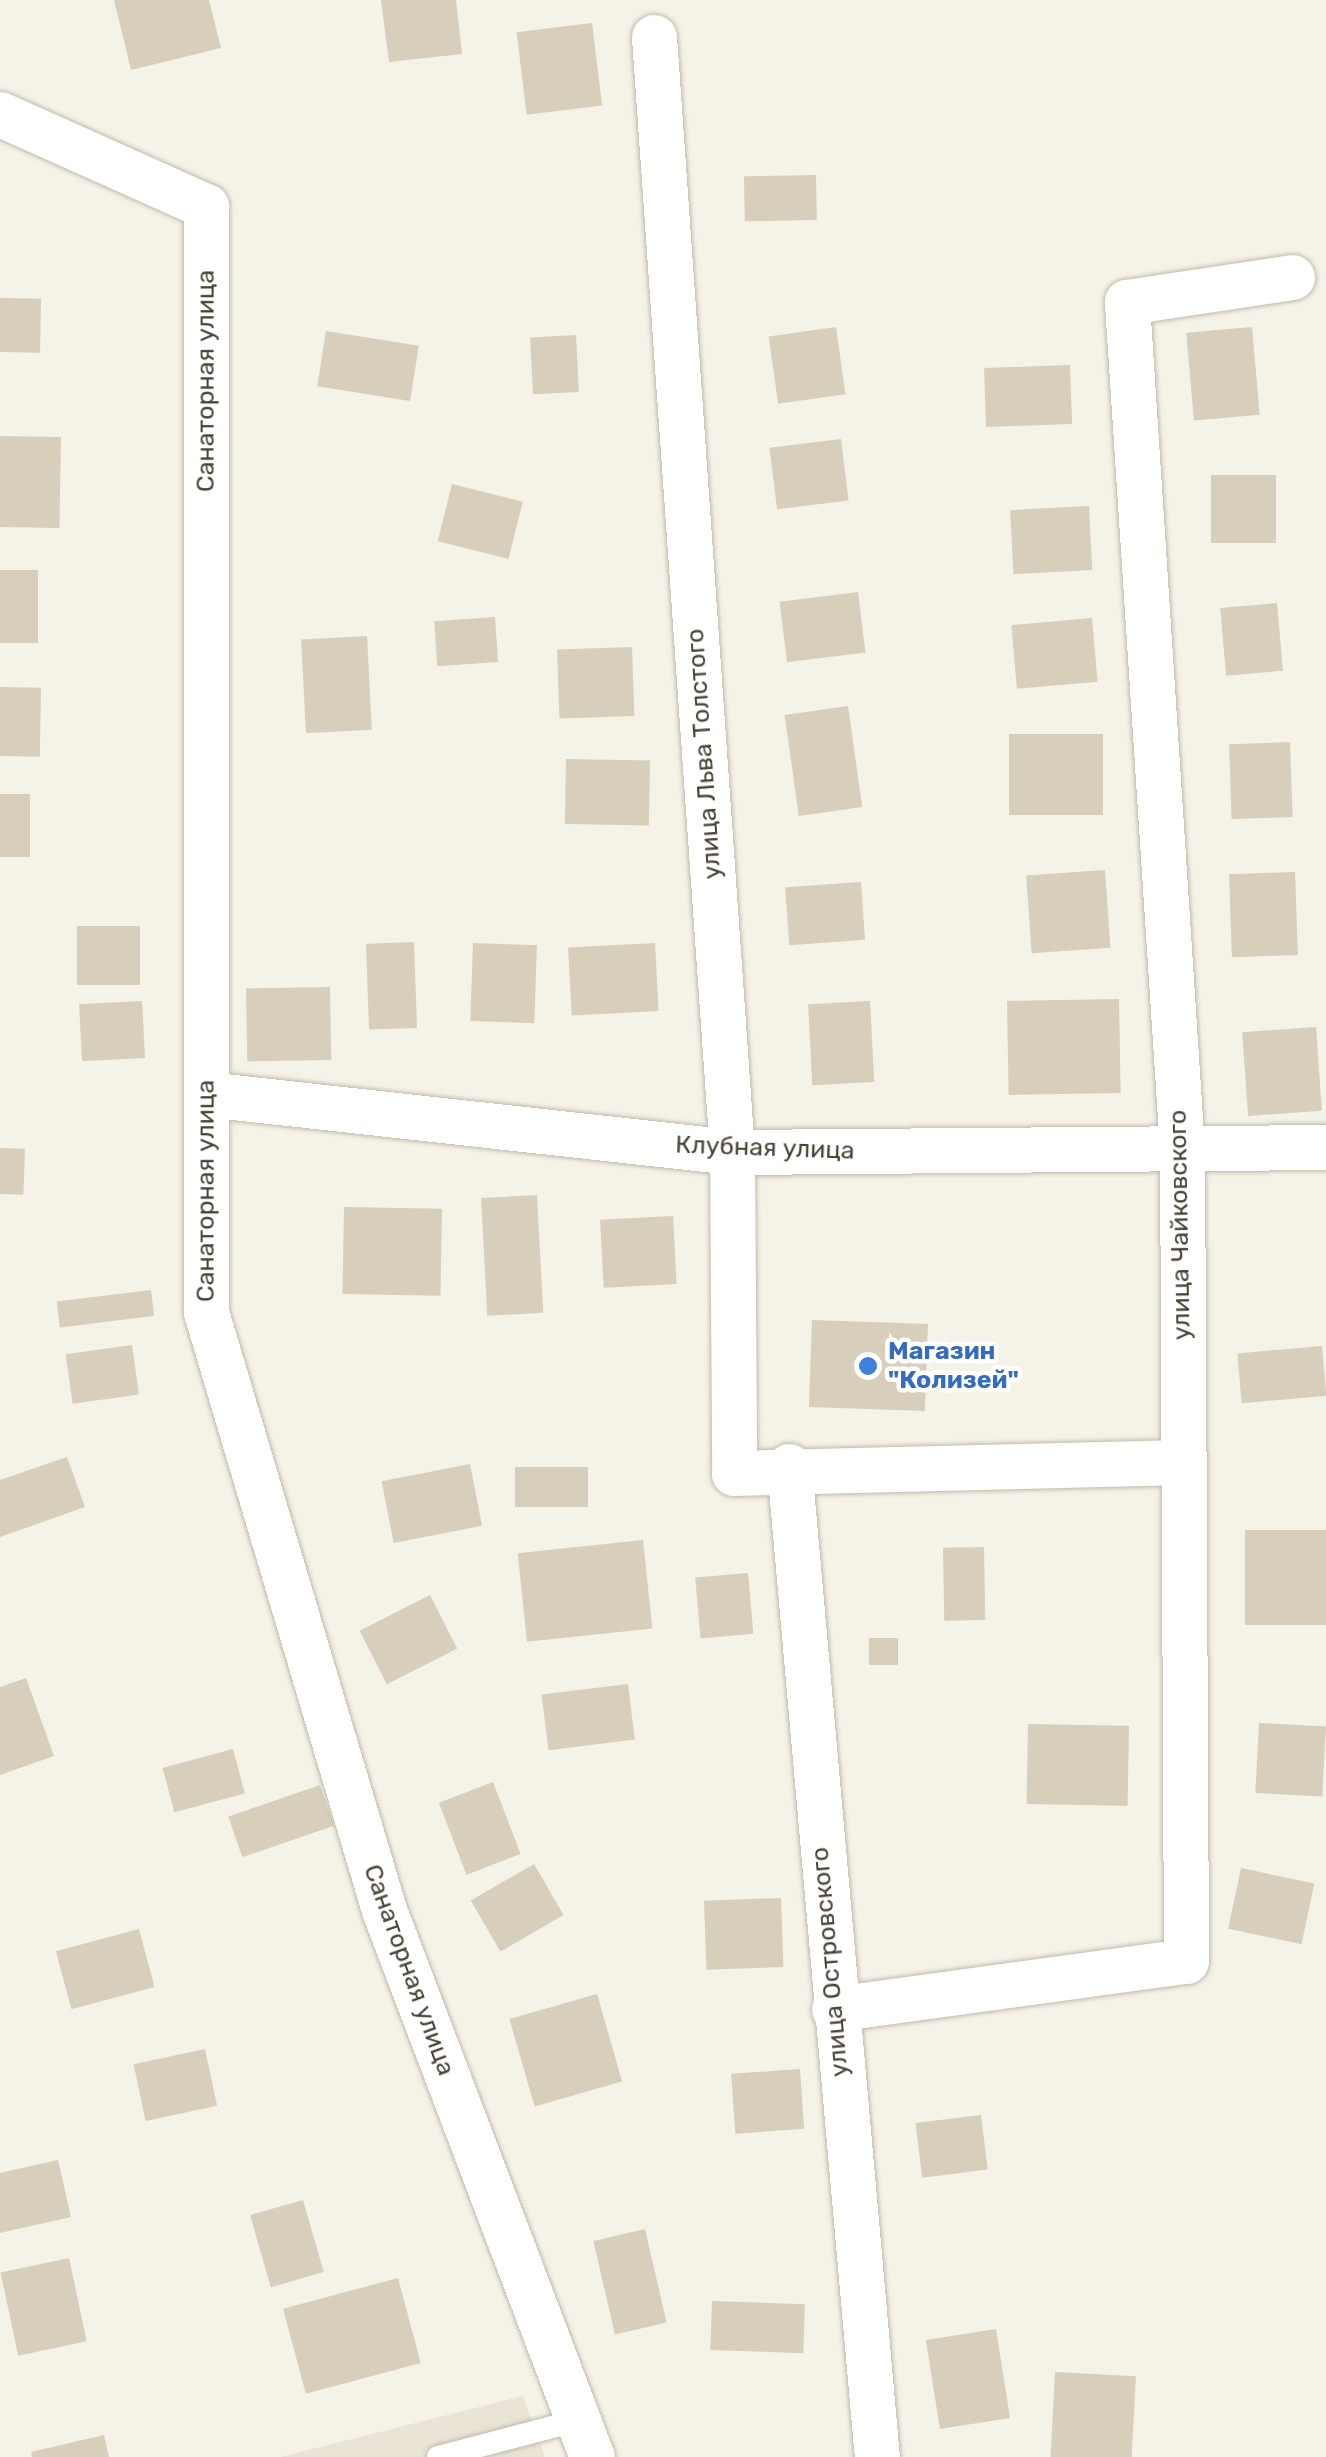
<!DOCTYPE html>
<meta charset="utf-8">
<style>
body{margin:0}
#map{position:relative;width:1326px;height:2457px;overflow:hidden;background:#f5f2e7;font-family:Rubik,sans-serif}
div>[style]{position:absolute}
.residential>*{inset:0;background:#e9e4d5}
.building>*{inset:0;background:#d7cebc;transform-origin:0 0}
.roads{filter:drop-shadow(0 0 2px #c1baa9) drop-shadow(0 0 2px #c1baa9)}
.lane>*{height:22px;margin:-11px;padding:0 11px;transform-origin:11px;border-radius:11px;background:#fff}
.street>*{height:45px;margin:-22.5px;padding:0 22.5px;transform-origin:22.5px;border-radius:22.5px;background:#fff}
.dots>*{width:28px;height:28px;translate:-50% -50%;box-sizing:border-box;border:5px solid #fff;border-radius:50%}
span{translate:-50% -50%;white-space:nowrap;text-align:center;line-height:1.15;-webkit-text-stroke:9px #fff;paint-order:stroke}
.street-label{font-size:25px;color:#494236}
.shop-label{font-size:25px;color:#366cbe;font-weight:700}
.left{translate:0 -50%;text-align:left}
</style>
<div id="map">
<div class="residential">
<div style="clip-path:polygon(523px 2396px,545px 2457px,280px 2457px)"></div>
</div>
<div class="building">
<div style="clip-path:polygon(114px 0,209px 0,221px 48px,131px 70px)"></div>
<div style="clip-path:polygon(381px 0,456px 0,462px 54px,389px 62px)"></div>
<div style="left:592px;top:23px;width:83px;height:76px;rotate:83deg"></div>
<div style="left:816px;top:175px;width:45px;height:72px;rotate:89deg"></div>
<div style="left:0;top:298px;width:41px;height:54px;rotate:1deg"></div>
<div style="left:836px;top:327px;width:68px;height:68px;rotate:82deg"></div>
<div style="left:1252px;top:327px;width:88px;height:66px;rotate:85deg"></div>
<div style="left:326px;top:331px;width:94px;height:56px;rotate:9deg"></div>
<div style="left:576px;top:335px;width:57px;height:46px;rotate:87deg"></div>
<div style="left:1070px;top:365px;width:59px;height:86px;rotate:88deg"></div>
<div style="left:0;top:436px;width:61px;height:91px;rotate:1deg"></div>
<div style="left:841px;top:439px;width:62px;height:72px;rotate:83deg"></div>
<div style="left:1211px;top:475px;width:65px;height:68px"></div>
<div style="left:452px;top:484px;width:73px;height:59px;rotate:14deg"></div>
<div style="left:1089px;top:506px;width:64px;height:79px;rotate:87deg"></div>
<div style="left:0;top:570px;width:38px;height:73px"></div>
<div style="left:858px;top:592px;width:61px;height:79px;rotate:83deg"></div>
<div style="left:1277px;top:603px;width:68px;height:57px;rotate:85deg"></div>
<div style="left:495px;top:617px;width:45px;height:61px;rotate:86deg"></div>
<div style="left:1092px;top:618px;width:64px;height:81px;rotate:85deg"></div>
<div style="left:367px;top:636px;width:94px;height:66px;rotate:87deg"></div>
<div style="left:632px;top:647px;width:69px;height:75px;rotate:88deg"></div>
<div style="left:0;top:687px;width:41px;height:69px;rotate:1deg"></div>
<div style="left:848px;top:706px;width:102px;height:64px;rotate:82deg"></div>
<div style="left:1009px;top:734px;width:94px;height:81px"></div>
<div style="left:1290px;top:742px;width:75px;height:61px;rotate:88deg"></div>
<div style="left:566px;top:759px;width:84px;height:65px;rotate:1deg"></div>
<div style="left:0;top:794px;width:30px;height:63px"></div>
<div style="left:1105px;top:870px;width:78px;height:79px;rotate:86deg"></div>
<div style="left:1295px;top:872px;width:83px;height:66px;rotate:88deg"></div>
<div style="left:861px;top:882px;width:58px;height:76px;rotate:86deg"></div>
<div style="left:77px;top:926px;width:63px;height:59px"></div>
<div style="left:414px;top:942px;width:86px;height:48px;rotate:88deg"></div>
<div style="left:473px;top:943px;width:64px;height:78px;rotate:2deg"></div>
<div style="left:655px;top:943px;width:68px;height:87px;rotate:87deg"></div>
<div style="left:330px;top:987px;width:73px;height:84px;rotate:89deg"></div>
<div style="left:1119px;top:999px;width:94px;height:112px;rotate:89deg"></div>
<div style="left:142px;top:1001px;width:57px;height:63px;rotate:87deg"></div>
<div style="left:870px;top:1001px;width:81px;height:62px;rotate:87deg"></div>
<div style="left:1316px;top:1027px;width:84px;height:74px;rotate:86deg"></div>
<div style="left:0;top:1148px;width:25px;height:46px;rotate:2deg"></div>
<div style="left:537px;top:1195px;width:118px;height:56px;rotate:87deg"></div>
<div style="left:344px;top:1207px;width:98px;height:87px;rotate:1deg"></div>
<div style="left:673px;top:1216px;width:68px;height:73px;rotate:87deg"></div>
<div style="left:151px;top:1290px;width:26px;height:95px;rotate:83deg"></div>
<div style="left:812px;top:1320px;width:116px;height:87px;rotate:2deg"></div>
<div style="left:132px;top:1345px;width:50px;height:67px;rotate:82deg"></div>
<div style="left:1322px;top:1346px;width:50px;height:85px;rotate:85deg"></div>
<div style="clip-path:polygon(67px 1457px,85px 1507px,0 1537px,0 1480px)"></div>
<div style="left:470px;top:1464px;width:63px;height:90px;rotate:79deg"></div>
<div style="left:515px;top:1467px;width:73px;height:40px"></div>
<div style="left:1326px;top:1530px;width:95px;height:81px;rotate:90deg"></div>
<div style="left:643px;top:1540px;width:89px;height:126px;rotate:84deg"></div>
<div style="left:984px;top:1547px;width:73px;height:41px;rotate:89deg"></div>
<div style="left:748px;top:1573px;width:61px;height:53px;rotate:85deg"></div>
<div style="left:430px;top:1595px;width:60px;height:79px;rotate:63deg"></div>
<div style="left:898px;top:1638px;width:27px;height:29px;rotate:90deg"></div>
<div style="clip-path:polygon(26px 1678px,54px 1756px,0 1775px,0 1687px)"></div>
<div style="left:628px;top:1684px;width:56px;height:87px;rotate:83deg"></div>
<div style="left:1259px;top:1723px;width:67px;height:70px;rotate:3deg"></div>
<div style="left:1028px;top:1724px;width:101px;height:80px;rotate:1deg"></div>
<div style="left:233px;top:1749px;width:46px;height:73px;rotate:75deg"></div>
<div style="left:493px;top:1782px;width:77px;height:58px;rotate:69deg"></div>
<div style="left:320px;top:1785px;width:43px;height:97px;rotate:71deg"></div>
<div style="left:534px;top:1864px;width:59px;height:73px;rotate:60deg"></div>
<div style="left:1241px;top:1868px;width:75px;height:62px;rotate:12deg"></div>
<div style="left:781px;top:1898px;width:69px;height:77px;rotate:88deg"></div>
<div style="left:139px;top:1929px;width:60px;height:86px;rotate:75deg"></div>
<div style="left:597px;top:1994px;width:91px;height:91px;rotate:74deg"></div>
<div style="left:205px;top:2049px;width:58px;height:73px;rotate:78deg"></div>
<div style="left:800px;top:2069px;width:60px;height:69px;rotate:86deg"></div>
<div style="left:981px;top:2115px;width:55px;height:66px;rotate:83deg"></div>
<div style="clip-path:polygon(58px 2160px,71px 2217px,0 2233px,0 2173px)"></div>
<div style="left:303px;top:2200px;width:75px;height:55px;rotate:74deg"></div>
<div style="left:645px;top:2229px;width:96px;height:53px;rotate:77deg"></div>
<div style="left:69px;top:2258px;width:85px;height:70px;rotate:78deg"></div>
<div style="left:398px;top:2278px;width:88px;height:119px;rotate:75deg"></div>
<div style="left:712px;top:2301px;width:93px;height:49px;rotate:2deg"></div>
<div style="left:996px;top:2329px;width:90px;height:71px;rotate:81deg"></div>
<div style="left:1055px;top:2372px;width:81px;height:85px;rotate:3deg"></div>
<div style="clip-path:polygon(104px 2435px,109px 2457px,32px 2457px,31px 2452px)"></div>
</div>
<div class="roads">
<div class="lane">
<div style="left:438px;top:2457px;width:146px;rotate:-14.7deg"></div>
</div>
<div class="street">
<div style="left:654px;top:37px;width:1118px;rotate:86deg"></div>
<div style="left:732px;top:1152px;width:321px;rotate:89.6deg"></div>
<div style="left:734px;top:1473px;width:449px;rotate:-1.4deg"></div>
<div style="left:0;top:114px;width:226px;rotate:24.1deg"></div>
<div style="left:206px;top:206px;width:1106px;rotate:90deg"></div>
<div style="left:206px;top:1312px;width:624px;rotate:73.42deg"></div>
<div style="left:384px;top:1910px;width:585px;rotate:69.18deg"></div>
<div style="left:206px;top:1094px;width:529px;rotate:6.29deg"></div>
<div style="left:732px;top:1152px;width:594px;rotate:-0.48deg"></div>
<div style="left:789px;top:1466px;width:995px;rotate:84.93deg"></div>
<div style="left:834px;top:2009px;width:355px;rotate:-7.8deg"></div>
<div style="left:1186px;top:1961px;width:812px;rotate:-90.28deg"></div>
<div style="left:1182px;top:1149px;width:849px;rotate:-93.72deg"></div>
<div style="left:1127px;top:302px;width:167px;rotate:-8.6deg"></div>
</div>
</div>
<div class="dots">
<div style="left:868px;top:1366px;background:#3f7fe0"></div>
</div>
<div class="street-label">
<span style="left:206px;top:381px;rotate:-90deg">Санаторная улица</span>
<span style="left:704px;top:754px;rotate:-94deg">улица Льва Толстого</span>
<span style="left:765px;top:1148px;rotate:2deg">Клубная улица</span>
<span style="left:206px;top:1191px;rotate:-90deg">Санаторная улица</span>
<span style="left:1180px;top:1225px;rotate:-91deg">улица Чайковского</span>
<span style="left:830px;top:1962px;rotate:-95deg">улица Островского</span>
<span style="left:409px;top:1970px;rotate:70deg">Санаторная улица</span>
</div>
<div class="shop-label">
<span class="left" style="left:888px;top:1366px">Магазин<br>"Колизей"</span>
</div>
</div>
